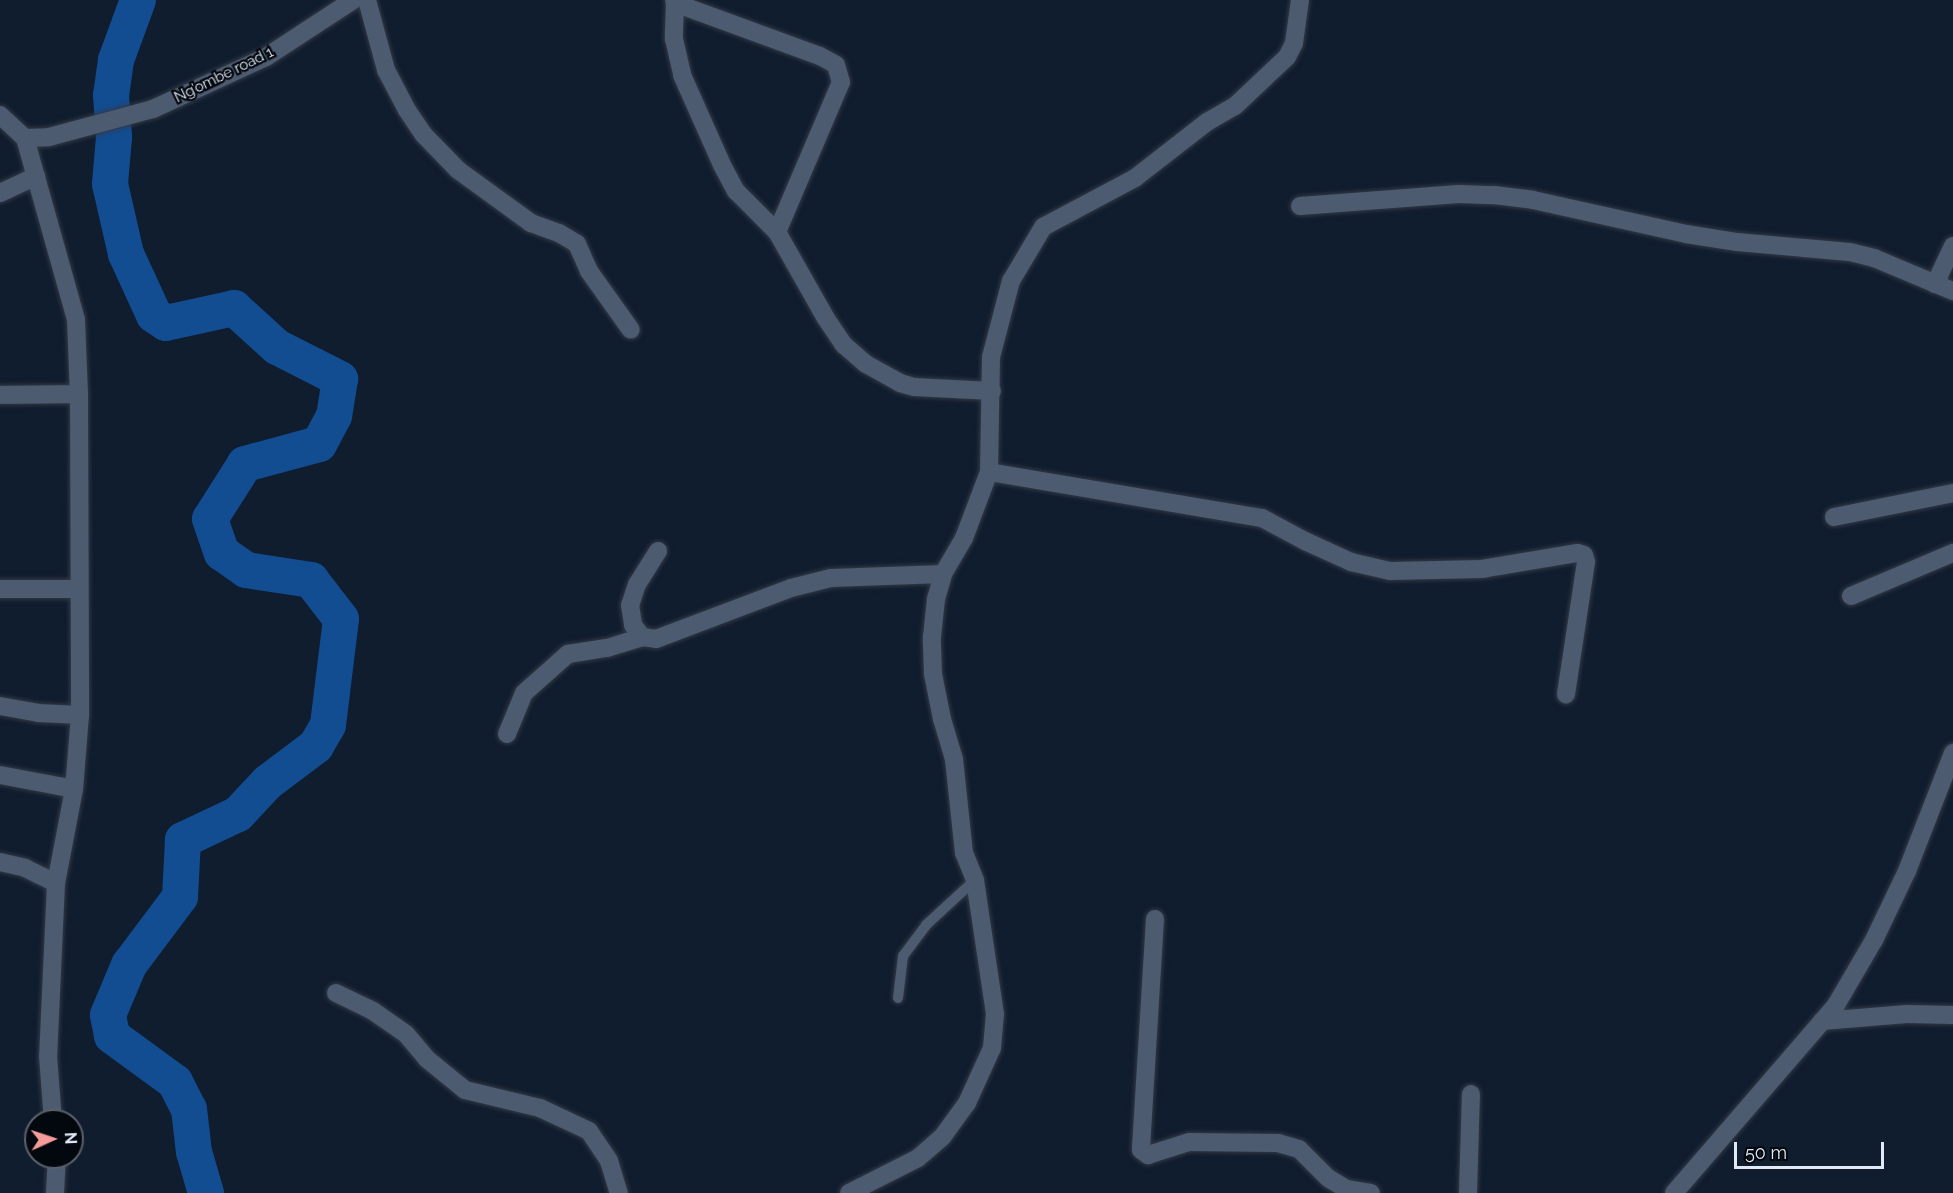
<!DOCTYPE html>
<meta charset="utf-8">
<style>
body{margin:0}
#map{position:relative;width:1953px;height:1193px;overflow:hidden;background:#101d2e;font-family:Raleway,sans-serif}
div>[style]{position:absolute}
.river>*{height:36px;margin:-18px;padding:0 18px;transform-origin:18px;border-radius:18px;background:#124d92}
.roads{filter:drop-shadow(0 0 2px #323946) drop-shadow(0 0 2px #323946)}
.lane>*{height:10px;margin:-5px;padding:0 5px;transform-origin:5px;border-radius:5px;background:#4c5b70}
.street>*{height:18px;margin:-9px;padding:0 9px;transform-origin:9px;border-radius:9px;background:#4c5b70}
span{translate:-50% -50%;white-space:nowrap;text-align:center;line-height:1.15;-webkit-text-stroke:4.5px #03070e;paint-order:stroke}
.street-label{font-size:15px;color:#e0e9f5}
.north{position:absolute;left:24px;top:1109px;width:60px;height:60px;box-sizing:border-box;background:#03070e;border:2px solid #5b616a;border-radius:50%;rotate:87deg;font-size:16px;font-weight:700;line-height:24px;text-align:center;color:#e0e9f5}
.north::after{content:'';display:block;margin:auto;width:21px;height:27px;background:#f59b99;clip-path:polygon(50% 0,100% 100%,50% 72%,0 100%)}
.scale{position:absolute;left:1734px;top:1142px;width:150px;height:27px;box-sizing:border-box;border:3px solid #e0e9f5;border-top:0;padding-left:8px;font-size:18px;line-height:21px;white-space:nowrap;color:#e0e9f5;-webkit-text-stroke:4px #03070e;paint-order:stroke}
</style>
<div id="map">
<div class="river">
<div style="left:138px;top:0;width:64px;rotate:110.1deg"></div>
<div style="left:116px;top:60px;width:35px;rotate:98deg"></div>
<div style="left:111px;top:95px;width:42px;rotate:85.9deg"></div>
<div style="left:114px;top:137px;width:47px;rotate:94.9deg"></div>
<div style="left:110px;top:184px;width:72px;rotate:77.1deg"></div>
<div style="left:126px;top:254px;width:67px;rotate:65.3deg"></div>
<div style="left:154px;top:315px;width:14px;rotate:34deg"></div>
<div style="left:166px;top:323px;width:70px;rotate:-12.4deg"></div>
<div style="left:234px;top:308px;width:58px;rotate:42.2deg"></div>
<div style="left:277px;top:347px;width:71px;rotate:26.9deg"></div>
<div style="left:340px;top:379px;width:37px;rotate:99deg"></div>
<div style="left:334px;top:416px;width:32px;rotate:118deg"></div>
<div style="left:319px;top:444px;width:77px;rotate:164.9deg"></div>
<div style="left:245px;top:464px;width:65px;rotate:122.5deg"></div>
<div style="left:210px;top:519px;width:36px;rotate:71deg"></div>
<div style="left:222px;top:553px;width:29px;rotate:35deg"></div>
<div style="left:246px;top:570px;width:66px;rotate:8.7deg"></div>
<div style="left:311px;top:580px;width:49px;rotate:52.4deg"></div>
<div style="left:341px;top:619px;width:107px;rotate:97deg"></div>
<div style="left:328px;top:725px;width:24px;rotate:120deg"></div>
<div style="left:316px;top:746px;width:60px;rotate:143.1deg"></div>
<div style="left:268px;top:782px;width:44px;rotate:133.2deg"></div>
<div style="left:238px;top:814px;width:61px;rotate:154.7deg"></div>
<div style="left:183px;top:840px;width:57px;rotate:93deg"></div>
<div style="left:180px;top:897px;width:85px;rotate:126.9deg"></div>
<div style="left:129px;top:965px;width:54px;rotate:112.8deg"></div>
<div style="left:108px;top:1015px;width:21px;rotate:79deg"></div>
<div style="left:112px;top:1036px;width:78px;rotate:36.1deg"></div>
<div style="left:175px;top:1082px;width:30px;rotate:63deg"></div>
<div style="left:189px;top:1109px;width:43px;rotate:83.4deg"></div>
<div style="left:194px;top:1152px;width:43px;rotate:73.7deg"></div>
</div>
<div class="roads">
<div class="lane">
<div style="left:898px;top:998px;width:42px;rotate:-83.2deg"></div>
<div style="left:903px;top:956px;width:39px;rotate:-53deg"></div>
<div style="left:926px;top:925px;width:67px;rotate:-42.6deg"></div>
</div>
<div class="street">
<div style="left:367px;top:0;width:73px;rotate:74.8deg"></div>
<div style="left:386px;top:70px;width:45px;rotate:62.3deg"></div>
<div style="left:407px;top:110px;width:30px;rotate:56deg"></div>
<div style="left:424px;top:135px;width:49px;rotate:45.8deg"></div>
<div style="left:458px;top:170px;width:90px;rotate:36deg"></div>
<div style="left:531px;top:223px;width:30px;rotate:20deg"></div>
<div style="left:559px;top:233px;width:21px;rotate:31deg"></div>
<div style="left:577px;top:244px;width:30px;rotate:66deg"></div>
<div style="left:589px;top:271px;width:72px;rotate:54.6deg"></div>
<div style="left:674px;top:0;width:3px;rotate:72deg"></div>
<div style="left:675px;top:3px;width:154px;rotate:20.1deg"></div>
<div style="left:820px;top:56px;width:18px;rotate:29deg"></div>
<div style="left:836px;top:65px;width:18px;rotate:74deg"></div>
<div style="left:841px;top:82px;width:163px;rotate:113.1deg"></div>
<div style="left:675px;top:3px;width:36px;rotate:92deg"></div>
<div style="left:674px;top:39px;width:37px;rotate:77deg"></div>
<div style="left:682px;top:75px;width:98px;rotate:66deg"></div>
<div style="left:722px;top:165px;width:30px;rotate:62deg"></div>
<div style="left:736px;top:191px;width:58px;rotate:45deg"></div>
<div style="left:777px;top:232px;width:98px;rotate:60.5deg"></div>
<div style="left:825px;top:317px;width:34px;rotate:56deg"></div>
<div style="left:844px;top:345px;width:29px;rotate:41deg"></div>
<div style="left:866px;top:364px;width:39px;rotate:29deg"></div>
<div style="left:900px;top:383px;width:15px;rotate:16deg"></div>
<div style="left:914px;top:387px;width:78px;rotate:2.9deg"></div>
<div style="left:0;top:115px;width:34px;rotate:43deg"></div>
<div style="left:25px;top:138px;width:24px;rotate:-2deg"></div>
<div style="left:49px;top:137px;width:108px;rotate:-15.1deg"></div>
<div style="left:153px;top:109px;width:124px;rotate:-24.7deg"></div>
<div style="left:266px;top:57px;width:104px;rotate:-33.2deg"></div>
<div style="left:25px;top:138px;width:189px;rotate:74.3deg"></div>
<div style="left:76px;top:320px;width:74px;rotate:87.7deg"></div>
<div style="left:79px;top:394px;width:321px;rotate:89.8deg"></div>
<div style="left:80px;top:715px;width:74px;rotate:94.6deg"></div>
<div style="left:74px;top:789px;width:96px;rotate:100.8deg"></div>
<div style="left:56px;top:883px;width:173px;rotate:92.6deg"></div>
<div style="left:48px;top:1056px;width:65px;rotate:85.6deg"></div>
<div style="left:0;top:193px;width:40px;rotate:-25deg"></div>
<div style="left:1300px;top:206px;width:159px;rotate:-4.3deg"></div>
<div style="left:1459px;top:194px;width:35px;rotate:2deg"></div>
<div style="left:1494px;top:195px;width:39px;rotate:7deg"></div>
<div style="left:1533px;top:200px;width:157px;rotate:12.5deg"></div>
<div style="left:1686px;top:234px;width:52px;rotate:8.9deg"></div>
<div style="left:1737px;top:242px;width:113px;rotate:5.1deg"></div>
<div style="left:1850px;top:252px;width:25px;rotate:14deg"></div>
<div style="left:1874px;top:258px;width:86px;rotate:22.7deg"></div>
<div style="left:1935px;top:284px;width:42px;rotate:-64.7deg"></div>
<div style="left:0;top:395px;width:79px;rotate:-0.7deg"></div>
<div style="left:989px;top:472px;width:277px;rotate:9.6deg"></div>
<div style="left:1262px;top:518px;width:49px;rotate:28.1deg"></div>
<div style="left:1305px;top:541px;width:51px;rotate:24.5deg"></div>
<div style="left:1351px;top:562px;width:40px;rotate:13deg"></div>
<div style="left:1390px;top:571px;width:92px;rotate:-1.2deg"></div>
<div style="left:1482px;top:569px;width:97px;rotate:-9.5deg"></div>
<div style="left:1578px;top:553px;width:6px;rotate:18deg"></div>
<div style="left:1584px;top:555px;width:7px;rotate:74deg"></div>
<div style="left:1586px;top:562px;width:134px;rotate:98.6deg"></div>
<div style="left:1834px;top:517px;width:121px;rotate:-11.4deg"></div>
<div style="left:658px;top:551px;width:39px;rotate:122deg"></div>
<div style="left:637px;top:584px;width:22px;rotate:108deg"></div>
<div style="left:630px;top:605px;width:20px;rotate:81deg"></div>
<div style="left:633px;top:625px;width:15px;rotate:53deg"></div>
<div style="left:642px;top:637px;width:14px;rotate:8deg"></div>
<div style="left:656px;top:639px;width:144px;rotate:-20.7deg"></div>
<div style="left:791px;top:588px;width:41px;rotate:-14deg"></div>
<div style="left:831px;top:578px;width:112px;rotate:-2deg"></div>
<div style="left:0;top:589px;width:78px"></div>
<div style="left:1851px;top:596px;width:111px;rotate:-22.9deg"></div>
<div style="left:0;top:706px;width:39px;rotate:10deg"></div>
<div style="left:38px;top:713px;width:42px;rotate:2.7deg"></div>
<div style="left:507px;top:734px;width:44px;rotate:-67.5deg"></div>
<div style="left:524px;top:693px;width:59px;rotate:-41.6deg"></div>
<div style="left:568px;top:654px;width:39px;rotate:-9deg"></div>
<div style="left:607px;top:648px;width:37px;rotate:-17deg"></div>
<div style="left:0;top:775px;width:75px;rotate:10.7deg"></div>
<div style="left:0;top:862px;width:26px;rotate:13deg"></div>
<div style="left:25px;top:868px;width:34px;rotate:26deg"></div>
<div style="left:1155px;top:919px;width:231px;rotate:93.5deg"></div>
<div style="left:1141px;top:1150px;width:9px;rotate:36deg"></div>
<div style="left:1148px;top:1155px;width:43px;rotate:-17.6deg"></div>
<div style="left:1189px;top:1142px;width:89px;rotate:0.6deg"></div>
<div style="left:1278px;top:1143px;width:22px;rotate:16deg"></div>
<div style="left:1299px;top:1149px;width:41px;rotate:45deg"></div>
<div style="left:1328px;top:1178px;width:21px;rotate:31deg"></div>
<div style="left:1346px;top:1189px;width:25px;rotate:9deg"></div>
<div style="left:336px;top:993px;width:41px;rotate:25.9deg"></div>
<div style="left:373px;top:1011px;width:40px;rotate:34.9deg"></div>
<div style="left:406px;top:1034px;width:33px;rotate:50deg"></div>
<div style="left:427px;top:1059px;width:49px;rotate:39.2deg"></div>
<div style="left:465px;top:1090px;width:77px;rotate:13.5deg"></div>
<div style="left:540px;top:1108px;width:54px;rotate:25.1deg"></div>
<div style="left:589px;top:1131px;width:36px;rotate:56deg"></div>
<div style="left:609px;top:1161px;width:34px;rotate:73deg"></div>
<div style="left:1822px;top:1021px;width:85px;rotate:-4.7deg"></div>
<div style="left:1907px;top:1014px;width:46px;rotate:1.2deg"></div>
<div style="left:55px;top:1193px;width:36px;rotate:-87deg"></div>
<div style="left:849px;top:1193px;width:77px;rotate:-26.9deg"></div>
<div style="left:918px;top:1158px;width:33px;rotate:-41deg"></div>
<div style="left:943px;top:1136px;width:41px;rotate:-54deg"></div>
<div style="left:967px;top:1103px;width:60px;rotate:-65.6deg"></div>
<div style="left:992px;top:1048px;width:34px;rotate:-85deg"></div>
<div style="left:995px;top:1014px;width:135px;rotate:-98.5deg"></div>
<div style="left:975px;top:880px;width:29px;rotate:-112deg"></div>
<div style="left:964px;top:853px;width:95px;rotate:-96.1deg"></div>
<div style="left:954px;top:759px;width:42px;rotate:-106.7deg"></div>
<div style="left:942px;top:719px;width:46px;rotate:-101.3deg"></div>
<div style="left:933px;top:674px;width:37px;rotate:-92deg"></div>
<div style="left:932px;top:637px;width:38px;rotate:-84deg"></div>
<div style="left:936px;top:599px;width:26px;rotate:-74deg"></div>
<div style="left:943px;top:574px;width:42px;rotate:-59.7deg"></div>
<div style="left:964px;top:538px;width:71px;rotate:-69.3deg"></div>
<div style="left:989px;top:472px;width:115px;rotate:-89deg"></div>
<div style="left:991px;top:357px;width:79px;rotate:-75.3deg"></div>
<div style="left:1011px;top:281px;width:63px;rotate:-59.3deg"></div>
<div style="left:1043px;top:227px;width:104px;rotate:-28deg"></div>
<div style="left:1135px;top:178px;width:91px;rotate:-37.9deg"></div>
<div style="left:1207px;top:122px;width:32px;rotate:-30deg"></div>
<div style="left:1235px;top:106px;width:71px;rotate:-43.3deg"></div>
<div style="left:1287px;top:57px;width:16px;rotate:-63deg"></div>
<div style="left:1294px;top:43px;width:43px;rotate:-82.1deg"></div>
<div style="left:1468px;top:1193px;width:99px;rotate:-88.3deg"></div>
<div style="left:1674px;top:1193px;width:248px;rotate:-49.2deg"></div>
<div style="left:1836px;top:1005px;width:75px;rotate:-59.7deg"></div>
<div style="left:1874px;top:940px;width:76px;rotate:-64.4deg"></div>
<div style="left:1907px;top:871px;width:127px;rotate:-68.7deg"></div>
</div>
</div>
<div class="street-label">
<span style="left:224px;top:75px;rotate:-26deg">Ng’ombe road 1</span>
</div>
<div class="north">N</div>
<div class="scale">50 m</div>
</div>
